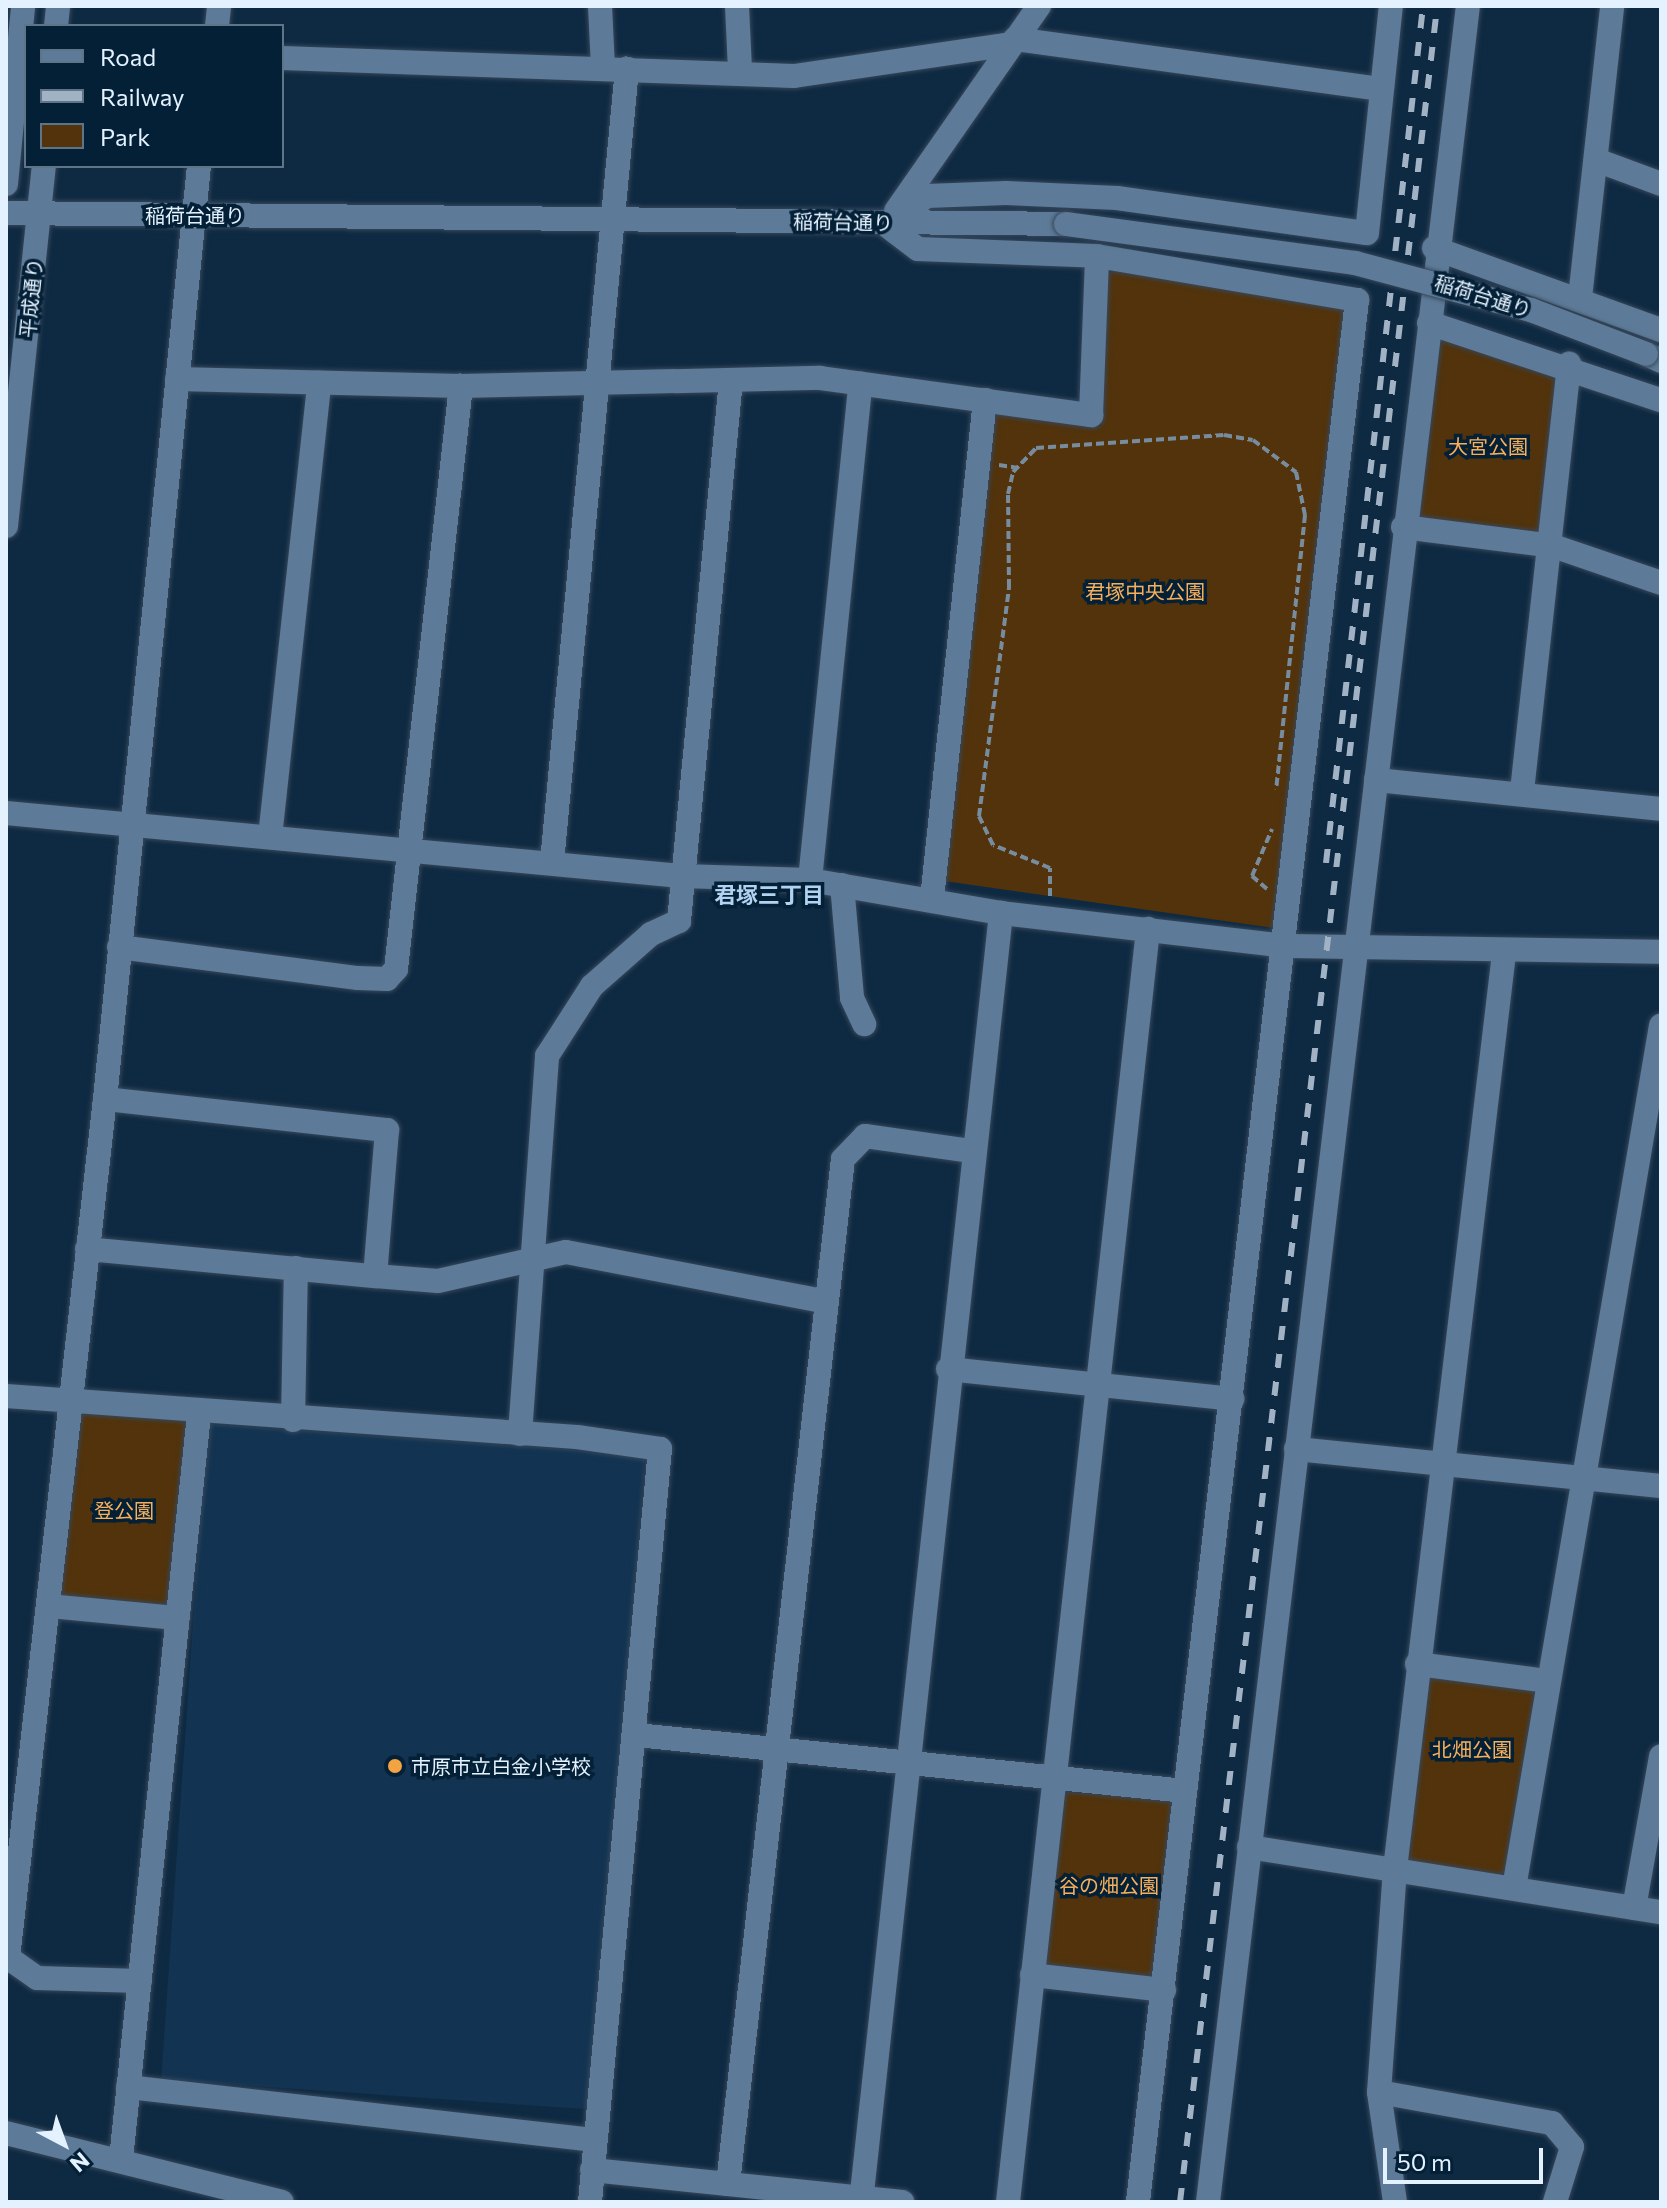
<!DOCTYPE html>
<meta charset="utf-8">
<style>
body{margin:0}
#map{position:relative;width:1667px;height:2208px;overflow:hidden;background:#0e2a42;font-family:Commissioner,"Noto Sans JP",sans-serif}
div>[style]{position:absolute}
.built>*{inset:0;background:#123452;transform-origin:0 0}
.green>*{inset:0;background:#52330b;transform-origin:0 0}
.path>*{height:4px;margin-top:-2px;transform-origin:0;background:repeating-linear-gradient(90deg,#778c9e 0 8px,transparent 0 12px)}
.roads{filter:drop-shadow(0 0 2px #37475b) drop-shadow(0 0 2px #37475b)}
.minor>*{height:24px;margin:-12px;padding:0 12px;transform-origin:12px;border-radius:12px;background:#5d7b98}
.rail>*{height:6px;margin-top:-3px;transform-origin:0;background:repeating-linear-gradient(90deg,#a0b2c3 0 14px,transparent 0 28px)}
.bridges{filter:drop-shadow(0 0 2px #37475b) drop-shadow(0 0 2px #37475b)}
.minor-bridge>*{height:24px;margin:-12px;padding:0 12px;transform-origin:12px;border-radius:12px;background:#5d7b98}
.dots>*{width:22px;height:22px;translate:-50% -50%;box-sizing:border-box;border:4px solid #042037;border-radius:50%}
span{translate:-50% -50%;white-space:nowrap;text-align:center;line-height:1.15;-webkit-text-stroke:7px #042037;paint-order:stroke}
.street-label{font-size:20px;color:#e4f1fe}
.park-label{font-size:20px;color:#f7af5a}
.poi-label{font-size:20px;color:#e4f1fe}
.left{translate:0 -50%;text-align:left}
.neighbourhood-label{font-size:22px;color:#b2d2f2;font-weight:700}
.frame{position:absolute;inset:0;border:8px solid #e4f1fe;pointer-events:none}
.legend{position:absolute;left:24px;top:24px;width:260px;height:144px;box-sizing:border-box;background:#042037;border:2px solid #5e7487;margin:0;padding:10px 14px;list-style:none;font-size:24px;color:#e4f1fe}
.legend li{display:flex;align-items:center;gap:16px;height:40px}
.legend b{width:40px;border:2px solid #5e7487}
.north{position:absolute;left:24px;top:2104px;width:80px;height:80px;-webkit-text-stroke:6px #042037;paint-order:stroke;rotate:139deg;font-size:22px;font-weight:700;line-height:32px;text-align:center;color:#e4f1fe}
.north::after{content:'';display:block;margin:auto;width:28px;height:36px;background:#e4f1fe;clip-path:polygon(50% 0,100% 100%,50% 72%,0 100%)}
.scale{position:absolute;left:1383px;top:2148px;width:160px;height:36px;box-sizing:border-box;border:4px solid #e4f1fe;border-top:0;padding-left:10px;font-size:24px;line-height:28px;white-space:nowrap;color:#e4f1fe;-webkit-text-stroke:6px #042037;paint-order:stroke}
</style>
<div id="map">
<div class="built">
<div style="left:207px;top:1424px;width:439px;height:657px;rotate:4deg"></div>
</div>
<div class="green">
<div style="clip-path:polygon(1113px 271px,1341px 306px,1349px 314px,1273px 928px,944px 881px,991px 418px,999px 411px,1101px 426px,1102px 278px)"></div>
<div style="clip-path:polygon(1429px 323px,1569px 364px,1553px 546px,1403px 527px)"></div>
<div style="left:71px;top:1401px;width:129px;height:206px;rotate:6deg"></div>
<div style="clip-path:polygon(1432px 1675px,1531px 1687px,1536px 1695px,1506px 1871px,1499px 1876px,1409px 1862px,1404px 1855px,1424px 1682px)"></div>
<div style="clip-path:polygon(1068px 1792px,1169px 1799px,1175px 1809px,1156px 1974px,1149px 1980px,1048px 1969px,1043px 1962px,1061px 1797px)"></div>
</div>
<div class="path">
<div style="left:999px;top:465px;width:18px;rotate:9deg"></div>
<div style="left:1267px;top:889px;width:20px;rotate:-139deg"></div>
<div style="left:1252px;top:876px;width:51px;rotate:-66.9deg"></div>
<div style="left:1050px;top:896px;width:28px;rotate:-90deg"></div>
<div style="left:1050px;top:868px;width:61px;rotate:-158deg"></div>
<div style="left:993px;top:845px;width:32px;rotate:-116deg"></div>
<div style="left:979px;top:816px;width:231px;rotate:-82.5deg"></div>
<div style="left:1009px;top:587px;width:93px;rotate:-90.6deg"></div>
<div style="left:1008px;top:494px;width:23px;rotate:-77deg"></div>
<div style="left:1013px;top:472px;width:33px;rotate:-46deg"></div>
<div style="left:1036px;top:448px;width:188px;rotate:-4deg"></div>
<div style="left:1224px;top:435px;width:29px;rotate:10deg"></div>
<div style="left:1253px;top:440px;width:54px;rotate:36.7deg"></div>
<div style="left:1296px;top:472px;width:44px;rotate:78.2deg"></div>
<div style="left:1305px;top:515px;width:276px;rotate:96deg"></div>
</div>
<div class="roads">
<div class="minor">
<div style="left:600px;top:6px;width:62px;rotate:87.2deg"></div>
<div style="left:737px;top:6px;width:63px;rotate:87.3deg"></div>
<div style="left:56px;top:26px;width:20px;rotate:-84deg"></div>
<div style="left:217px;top:26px;width:20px;rotate:-84deg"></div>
<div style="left:1015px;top:39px;width:369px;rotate:7.8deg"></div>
<div style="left:282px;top:58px;width:512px;rotate:2.01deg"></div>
<div style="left:794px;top:76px;width:219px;rotate:-8.4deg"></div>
<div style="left:1596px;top:160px;width:69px;rotate:20.3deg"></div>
<div style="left:6px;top:184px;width:179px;rotate:-84.5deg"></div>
<div style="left:896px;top:211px;width:250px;rotate:-55.1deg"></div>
<div style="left:6px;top:213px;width:1060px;rotate:0.59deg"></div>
<div style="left:888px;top:223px;width:47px;rotate:-34.7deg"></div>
<div style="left:927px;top:196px;width:79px;rotate:-2.2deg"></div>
<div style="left:1006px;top:193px;width:111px;rotate:2.6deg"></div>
<div style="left:1117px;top:198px;width:252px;rotate:8deg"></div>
<div style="left:1367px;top:233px;width:228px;rotate:-84deg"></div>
<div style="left:886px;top:225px;width:40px;rotate:37deg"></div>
<div style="left:918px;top:249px;width:179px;rotate:2.2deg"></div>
<div style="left:1097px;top:256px;width:264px;rotate:9.6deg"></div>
<div style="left:1357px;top:300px;width:1915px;rotate:96.57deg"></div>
<div style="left:1434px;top:248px;width:241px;rotate:19.9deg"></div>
<div style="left:1580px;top:298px;width:294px;rotate:-83.7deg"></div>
<div style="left:1429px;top:323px;width:244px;rotate:18.4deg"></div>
<div style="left:1646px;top:354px;width:17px;rotate:25deg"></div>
<div style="left:177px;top:379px;width:284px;rotate:1.4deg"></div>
<div style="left:461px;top:386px;width:359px;rotate:-1.3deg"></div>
<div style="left:820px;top:378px;width:274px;rotate:7.8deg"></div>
<div style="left:1091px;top:415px;width:159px;rotate:-87.8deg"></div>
<div style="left:6px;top:526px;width:362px;rotate:-84deg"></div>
<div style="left:1403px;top:527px;width:151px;rotate:7.2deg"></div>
<div style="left:1553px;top:546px;width:114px;rotate:18.9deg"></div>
<div style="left:1376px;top:780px;width:286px;rotate:5.8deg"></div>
<div style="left:1522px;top:791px;width:430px;rotate:-83.7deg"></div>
<div style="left:6px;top:813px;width:678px;rotate:5.33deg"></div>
<div style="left:681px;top:876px;width:129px;rotate:1.8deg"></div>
<div style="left:810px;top:880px;width:194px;rotate:9.8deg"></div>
<div style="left:1001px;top:913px;width:287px;rotate:6.6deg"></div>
<div style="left:1286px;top:946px;width:375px;rotate:0.9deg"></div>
<div style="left:270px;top:837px;width:457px;rotate:-83.8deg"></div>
<div style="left:552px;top:862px;width:797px;rotate:-84.6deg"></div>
<div style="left:810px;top:880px;width:499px;rotate:-84.2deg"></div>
<div style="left:842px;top:885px;width:113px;rotate:84.9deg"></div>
<div style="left:852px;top:998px;width:29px;rotate:65deg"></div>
<div style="left:932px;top:899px;width:502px;rotate:-83.94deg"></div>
<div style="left:119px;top:947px;width:241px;rotate:7.4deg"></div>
<div style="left:358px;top:978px;width:29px;rotate:2deg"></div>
<div style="left:387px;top:979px;width:13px;rotate:-48deg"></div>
<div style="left:396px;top:969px;width:587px;rotate:-83.64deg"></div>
<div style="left:105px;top:1099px;width:284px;rotate:6.3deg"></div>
<div style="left:387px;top:1130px;width:146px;rotate:94.7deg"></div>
<div style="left:375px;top:1276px;width:63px;rotate:4.5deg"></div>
<div style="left:438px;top:1281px;width:131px;rotate:-12.8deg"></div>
<div style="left:566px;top:1252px;width:262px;rotate:10.8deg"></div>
<div style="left:87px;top:1249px;width:289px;rotate:5.4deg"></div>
<div style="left:948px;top:1369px;width:286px;rotate:6deg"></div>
<div style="left:6px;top:1396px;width:572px;rotate:4.11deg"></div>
<div style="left:577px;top:1437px;width:84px;rotate:8.2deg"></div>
<div style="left:660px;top:1449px;width:756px;rotate:95.31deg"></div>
<div style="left:293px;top:1420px;width:152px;rotate:-88.9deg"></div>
<div style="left:520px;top:1434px;width:379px;rotate:-85.9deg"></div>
<div style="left:547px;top:1056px;width:83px;rotate:-57.3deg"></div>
<div style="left:592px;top:986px;width:79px;rotate:-41.4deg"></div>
<div style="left:651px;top:934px;width:31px;rotate:-25deg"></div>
<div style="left:679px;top:921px;width:543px;rotate:-84.51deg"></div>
<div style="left:1296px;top:1449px;width:367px;rotate:5.8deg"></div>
<div style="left:49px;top:1606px;width:129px;rotate:5.4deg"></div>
<div style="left:1417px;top:1664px;width:132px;rotate:7.4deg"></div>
<div style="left:637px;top:1735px;width:551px;rotate:5.83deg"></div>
<div style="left:1249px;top:1847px;width:417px;rotate:9deg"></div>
<div style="left:1514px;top:1888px;width:875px;rotate:-80.33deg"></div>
<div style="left:1634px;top:1908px;width:154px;rotate:-79.9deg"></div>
<div style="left:1032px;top:1975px;width:133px;rotate:6.5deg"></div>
<div style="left:140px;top:1981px;width:103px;rotate:-178.3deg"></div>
<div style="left:37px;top:1978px;width:35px;rotate:-145deg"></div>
<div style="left:8px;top:1958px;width:864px;rotate:-83.56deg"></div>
<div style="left:105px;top:1099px;width:938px;rotate:-84.25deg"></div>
<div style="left:128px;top:2087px;width:469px;rotate:6.5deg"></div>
<div style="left:1379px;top:2092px;width:176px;rotate:10.2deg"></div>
<div style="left:1552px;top:2123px;width:31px;rotate:50deg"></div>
<div style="left:1572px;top:2147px;width:58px;rotate:107.2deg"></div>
<div style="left:6px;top:2133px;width:284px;rotate:14deg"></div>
<div style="left:121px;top:2159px;width:748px;rotate:-84.02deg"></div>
<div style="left:592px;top:2170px;width:312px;rotate:5.9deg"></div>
<div style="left:728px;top:2184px;width:1031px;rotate:-83.6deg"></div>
<div style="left:843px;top:1159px;width:32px;rotate:-46deg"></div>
<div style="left:865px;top:1136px;width:108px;rotate:8deg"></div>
<div style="left:861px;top:2202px;width:1297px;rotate:-83.8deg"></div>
<div style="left:1008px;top:2202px;width:1281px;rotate:-83.72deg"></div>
<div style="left:1208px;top:2202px;width:2211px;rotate:-83.25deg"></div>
<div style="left:1395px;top:2202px;width:111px;rotate:-98.3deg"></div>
<div style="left:1379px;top:2092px;width:224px;rotate:-85.9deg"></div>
<div style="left:1395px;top:1869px;width:921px;rotate:-83.21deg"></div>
</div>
</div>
<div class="rail">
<div style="left:1326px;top:863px;width:862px;rotate:-83.54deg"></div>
<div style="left:1180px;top:2202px;width:2211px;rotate:-83.32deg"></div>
</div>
<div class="bridges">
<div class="minor-bridge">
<div style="left:1066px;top:224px;width:292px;rotate:7.7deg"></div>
<div style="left:1355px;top:263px;width:182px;rotate:15deg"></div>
<div style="left:1531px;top:310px;width:123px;rotate:20.9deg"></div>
</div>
</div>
<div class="dots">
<div style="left:395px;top:1766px;background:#f3a442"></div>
</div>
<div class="street-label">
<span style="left:195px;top:215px">稲荷台通り</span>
<span style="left:843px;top:222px;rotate:1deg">稲荷台通り</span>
<span style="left:1483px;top:296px;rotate:17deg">稲荷台通り</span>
<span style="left:31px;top:298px;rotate:-84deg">平成通り</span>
</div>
<div class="park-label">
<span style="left:1488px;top:446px">大宮公園</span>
<span style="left:1145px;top:591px">君塚中央公園</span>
<span style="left:124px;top:1510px">登公園</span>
<span style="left:1472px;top:1749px">北畑公園</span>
<span style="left:1109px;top:1885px">谷の畑公園</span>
</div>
<div class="poi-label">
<span class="left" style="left:411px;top:1766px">市原市立白金小学校</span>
</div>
<div class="neighbourhood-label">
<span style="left:769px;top:895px">君塚三丁目</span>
</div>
<div class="frame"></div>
<ul class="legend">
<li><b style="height:10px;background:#5d7b98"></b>Road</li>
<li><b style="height:10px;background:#a0b2c3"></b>Railway</li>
<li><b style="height:22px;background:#52330b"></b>Park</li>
</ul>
<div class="north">N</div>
<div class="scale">50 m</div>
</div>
